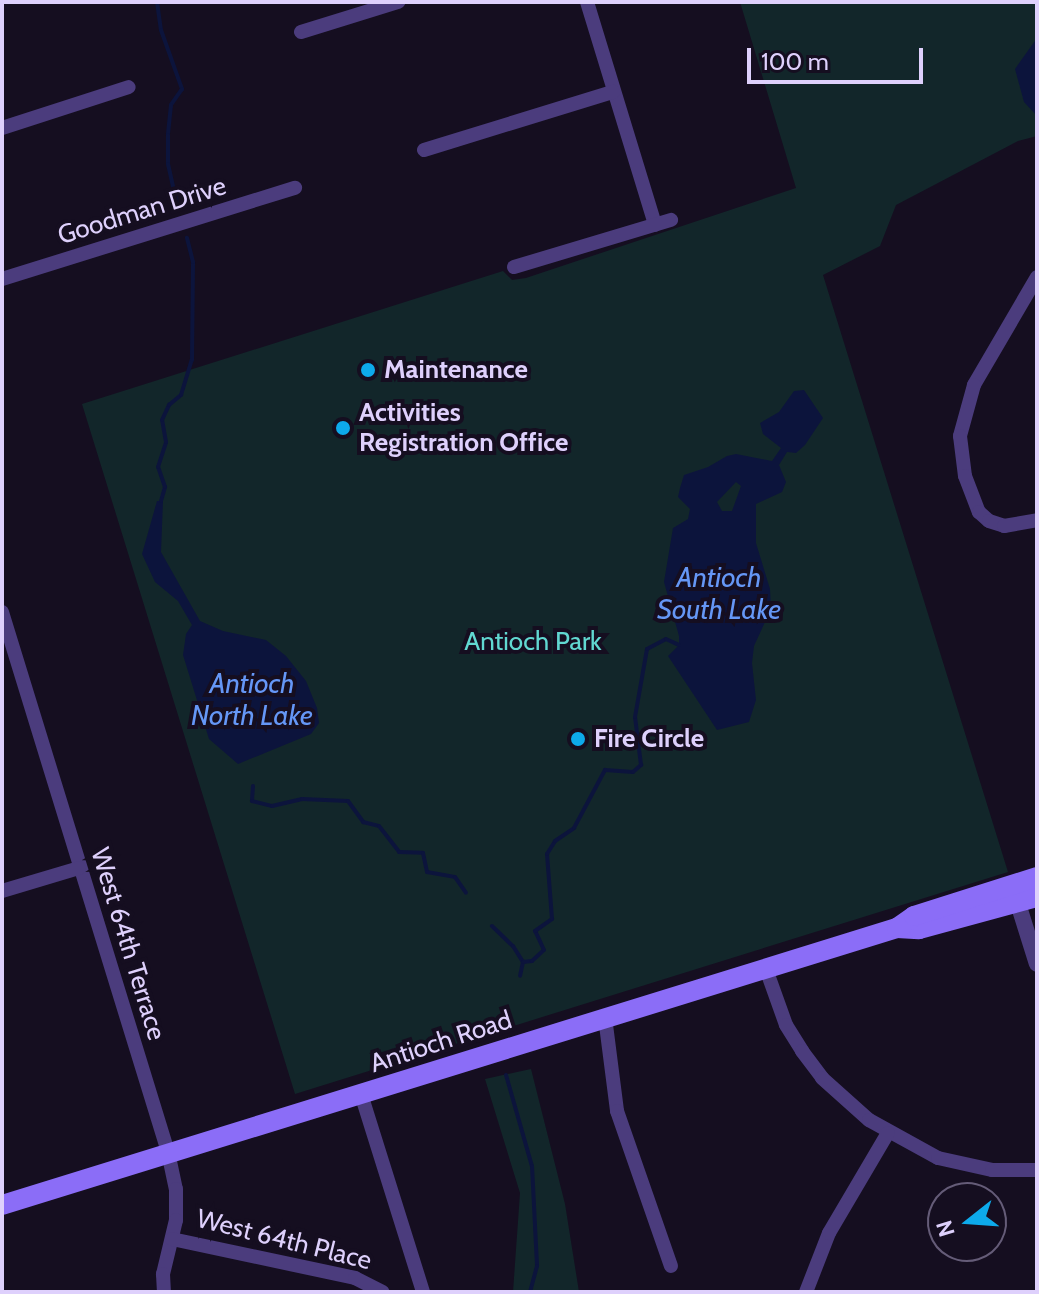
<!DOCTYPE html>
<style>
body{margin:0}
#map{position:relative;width:1039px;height:1294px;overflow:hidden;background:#150e20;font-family:Cabin,sans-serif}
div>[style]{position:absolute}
.green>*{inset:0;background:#12262a}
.water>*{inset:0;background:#0c143c}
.stream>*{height:4px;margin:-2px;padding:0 2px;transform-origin:2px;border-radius:2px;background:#0c143c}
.minor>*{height:14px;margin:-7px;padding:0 7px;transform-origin:7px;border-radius:7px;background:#4b3c7d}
.tertiary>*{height:16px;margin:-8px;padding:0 8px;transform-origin:8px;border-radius:8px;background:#4b3c7d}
.secondary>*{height:20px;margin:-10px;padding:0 10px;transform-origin:10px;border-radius:10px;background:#8b6df7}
.dots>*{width:22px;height:22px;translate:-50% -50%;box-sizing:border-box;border:4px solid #150e20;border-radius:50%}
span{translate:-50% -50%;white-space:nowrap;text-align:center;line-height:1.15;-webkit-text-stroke:8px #150e20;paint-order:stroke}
.street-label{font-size:26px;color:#ded0fc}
.poi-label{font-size:26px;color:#ded0fc;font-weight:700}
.left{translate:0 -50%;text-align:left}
.park-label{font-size:26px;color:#61d8d1}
.water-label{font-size:28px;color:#6597f6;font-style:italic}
.frame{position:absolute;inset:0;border:4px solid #ded0fc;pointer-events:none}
.north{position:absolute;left:927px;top:1182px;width:80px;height:80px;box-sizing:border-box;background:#150e20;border:2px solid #655c78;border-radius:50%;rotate:253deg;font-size:22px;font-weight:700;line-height:32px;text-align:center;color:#ded0fc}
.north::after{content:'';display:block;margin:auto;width:28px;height:36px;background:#0daaeb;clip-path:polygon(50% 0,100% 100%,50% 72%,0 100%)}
.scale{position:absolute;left:747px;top:48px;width:176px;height:36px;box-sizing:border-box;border:4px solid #ded0fc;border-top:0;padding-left:10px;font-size:24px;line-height:28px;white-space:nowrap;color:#ded0fc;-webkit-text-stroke:6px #150e20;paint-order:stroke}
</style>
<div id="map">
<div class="green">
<div style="clip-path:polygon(740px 2px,1037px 2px,1037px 136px,1018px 141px,896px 205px,880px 246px,823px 275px,1008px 872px,295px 1094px,82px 404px,503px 271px,512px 280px,526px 278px,796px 188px)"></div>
<div style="clip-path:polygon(531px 1069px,565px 1204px,579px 1292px,513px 1292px,520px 1193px,485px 1079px)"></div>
</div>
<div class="water">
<div style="clip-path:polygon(1037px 38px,1037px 116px,1024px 102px,1015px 69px)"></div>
<div style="clip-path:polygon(evenodd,804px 390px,823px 418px,805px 445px,796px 453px,787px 452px,779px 465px,786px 482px,782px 492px,756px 504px,756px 543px,770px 589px,771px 609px,754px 646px,752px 663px,756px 700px,749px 722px,717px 730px,668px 656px,679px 645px,679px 636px,664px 582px,673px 528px,688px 519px,690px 509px,678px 497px,680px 488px,684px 475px,708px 467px,727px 456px,736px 454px,772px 461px,781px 448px,763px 434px,760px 423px,779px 412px,794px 391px,804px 390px,736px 482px,741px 486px,732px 511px,722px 511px,717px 502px,736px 482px)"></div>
<div style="clip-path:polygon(157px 501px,163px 501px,161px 552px,200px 621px,223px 631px,266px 640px,286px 656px,306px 681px,317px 708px,319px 723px,311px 734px,238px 764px,209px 739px,183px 655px,186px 634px,192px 625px,178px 601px,155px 582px,142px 554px)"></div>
</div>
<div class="stream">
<div style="left:157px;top:2px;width:28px;rotate:82deg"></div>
<div style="left:161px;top:30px;width:63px;rotate:70.4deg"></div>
<div style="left:182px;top:89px;width:19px;rotate:125deg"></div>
<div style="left:171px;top:105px;width:30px;rotate:96deg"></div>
<div style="left:168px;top:135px;width:29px;rotate:90deg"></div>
<div style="left:168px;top:164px;width:41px;rotate:77.3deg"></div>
<div style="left:161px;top:501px;width:15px;rotate:-74deg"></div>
<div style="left:165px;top:487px;width:21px;rotate:-109deg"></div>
<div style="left:158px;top:467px;width:26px;rotate:-72deg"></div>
<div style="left:166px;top:442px;width:22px;rotate:-100deg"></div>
<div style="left:162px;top:420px;width:17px;rotate:-65deg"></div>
<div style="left:169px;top:405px;width:16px;rotate:-40deg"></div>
<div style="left:181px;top:395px;width:37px;rotate:-73deg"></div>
<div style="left:192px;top:360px;width:98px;rotate:-89.4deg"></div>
<div style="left:193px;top:262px;width:25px;rotate:-104deg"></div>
<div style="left:253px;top:786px;width:15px;rotate:94deg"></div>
<div style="left:252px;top:801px;width:21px;rotate:14deg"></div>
<div style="left:272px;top:806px;width:31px;rotate:-13deg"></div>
<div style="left:302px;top:799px;width:46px;rotate:2.5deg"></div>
<div style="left:348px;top:801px;width:26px;rotate:54deg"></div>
<div style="left:363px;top:822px;width:16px;rotate:14deg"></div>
<div style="left:379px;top:826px;width:33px;rotate:52deg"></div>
<div style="left:399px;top:852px;width:24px;rotate:2deg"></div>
<div style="left:423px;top:853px;width:19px;rotate:78deg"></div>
<div style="left:427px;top:872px;width:28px;rotate:10deg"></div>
<div style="left:455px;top:877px;width:19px;rotate:55deg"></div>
<div style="left:492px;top:926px;width:29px;rotate:44deg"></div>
<div style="left:513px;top:946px;width:19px;rotate:58deg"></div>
<div style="left:523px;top:962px;width:14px;rotate:102deg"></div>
<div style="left:523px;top:962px;width:9px;rotate:-6deg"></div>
<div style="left:532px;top:961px;width:16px;rotate:-43deg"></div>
<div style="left:544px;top:950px;width:21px;rotate:-115deg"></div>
<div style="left:535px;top:931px;width:21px;rotate:-35deg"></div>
<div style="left:552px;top:919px;width:65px;rotate:-94.4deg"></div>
<div style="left:547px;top:854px;width:15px;rotate:-58deg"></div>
<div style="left:555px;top:841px;width:23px;rotate:-34deg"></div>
<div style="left:574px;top:828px;width:66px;rotate:-61.9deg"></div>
<div style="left:605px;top:770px;width:28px;rotate:4deg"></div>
<div style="left:633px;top:772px;width:11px;rotate:-41deg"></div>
<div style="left:641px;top:765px;width:48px;rotate:-97.1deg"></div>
<div style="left:635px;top:717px;width:69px;rotate:-80deg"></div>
<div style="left:647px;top:649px;width:21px;rotate:-28deg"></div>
<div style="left:666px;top:639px;width:14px;rotate:25deg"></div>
<div style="left:506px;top:1075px;width:95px;rotate:74.1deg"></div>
<div style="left:532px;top:1166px;width:100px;rotate:87.1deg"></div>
<div style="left:537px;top:1266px;width:27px;rotate:105deg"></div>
</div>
<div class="minor">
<div style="left:587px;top:2px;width:233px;rotate:73deg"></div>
<div style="left:301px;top:32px;width:102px;rotate:-17.2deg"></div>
<div style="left:2px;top:128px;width:133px;rotate:-17.9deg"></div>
<div style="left:424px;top:150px;width:198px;rotate:-17.1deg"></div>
<div style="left:514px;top:267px;width:164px;rotate:-16.7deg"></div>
<div style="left:1037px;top:277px;width:125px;rotate:120.3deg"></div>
<div style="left:974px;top:385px;width:53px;rotate:105.4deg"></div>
<div style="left:960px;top:436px;width:40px;rotate:82.9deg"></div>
<div style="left:965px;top:476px;width:39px;rotate:69deg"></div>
<div style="left:979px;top:512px;width:13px;rotate:42deg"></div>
<div style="left:989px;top:521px;width:16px;rotate:18deg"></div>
<div style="left:1004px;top:526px;width:34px;rotate:-10deg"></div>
<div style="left:2px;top:279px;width:307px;rotate:-17.3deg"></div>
<div style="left:2px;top:612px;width:565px;rotate:72.91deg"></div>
<div style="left:168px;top:1152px;width:38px;rotate:78deg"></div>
<div style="left:176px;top:1189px;width:31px;rotate:90deg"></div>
<div style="left:176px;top:1220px;width:56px;rotate:103.5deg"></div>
<div style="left:163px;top:1274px;width:18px;rotate:87deg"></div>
<div style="left:2px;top:891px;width:80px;rotate:-16.6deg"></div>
<div style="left:766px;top:969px;width:59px;rotate:70.3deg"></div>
<div style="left:786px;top:1025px;width:31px;rotate:58deg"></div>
<div style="left:802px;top:1051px;width:34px;rotate:53deg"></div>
<div style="left:822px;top:1078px;width:63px;rotate:41.8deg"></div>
<div style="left:869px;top:1120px;width:79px;rotate:28.8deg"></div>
<div style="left:938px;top:1158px;width:55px;rotate:12.5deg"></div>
<div style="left:992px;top:1170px;width:45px"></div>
<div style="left:605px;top:1017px;width:95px;rotate:82.7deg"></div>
<div style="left:617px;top:1111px;width:164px;rotate:70.8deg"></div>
<div style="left:361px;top:1094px;width:207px;rotate:72.6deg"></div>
<div style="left:172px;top:1239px;width:187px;rotate:12deg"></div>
<div style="left:355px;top:1278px;width:31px;rotate:27deg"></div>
<div style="left:806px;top:1292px;width:63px;rotate:-68.7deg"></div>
<div style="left:829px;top:1233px;width:116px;rotate:-59.5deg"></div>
</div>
<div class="tertiary">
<div style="left:1015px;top:894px;width:73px;rotate:72.6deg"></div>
</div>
<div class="secondary">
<div style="left:897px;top:928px;width:22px;rotate:3deg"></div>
<div style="left:919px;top:929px;width:122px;rotate:-15.2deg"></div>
<div style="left:2px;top:1205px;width:937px;rotate:-17.2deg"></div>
<div style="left:897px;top:928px;width:21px;rotate:-35deg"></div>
<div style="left:914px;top:916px;width:129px;rotate:-17.6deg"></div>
</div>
<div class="dots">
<div style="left:368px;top:370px;background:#0daaeb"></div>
<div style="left:343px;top:428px;background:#0daaeb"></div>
<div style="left:578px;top:739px;background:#0daaeb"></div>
</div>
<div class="street-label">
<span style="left:142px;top:211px;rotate:-17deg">Goodman Drive</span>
<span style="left:128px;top:944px;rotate:73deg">West 64th Terrace</span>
<span style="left:441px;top:1042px;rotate:-18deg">Antioch Road</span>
<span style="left:284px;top:1240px;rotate:14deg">West 64th Place</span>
</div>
<div class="poi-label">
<span class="left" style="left:384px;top:370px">Maintenance</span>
<span class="left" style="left:359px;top:428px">Activities<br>Registration Office</span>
<span class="left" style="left:594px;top:739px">Fire Circle</span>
</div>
<div class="park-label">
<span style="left:533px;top:642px">Antioch Park</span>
</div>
<div class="water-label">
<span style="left:719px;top:593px">Antioch<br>South Lake</span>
<span style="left:252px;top:699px">Antioch<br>North Lake</span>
</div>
<div class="frame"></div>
<div class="north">N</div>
<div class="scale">100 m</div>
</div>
